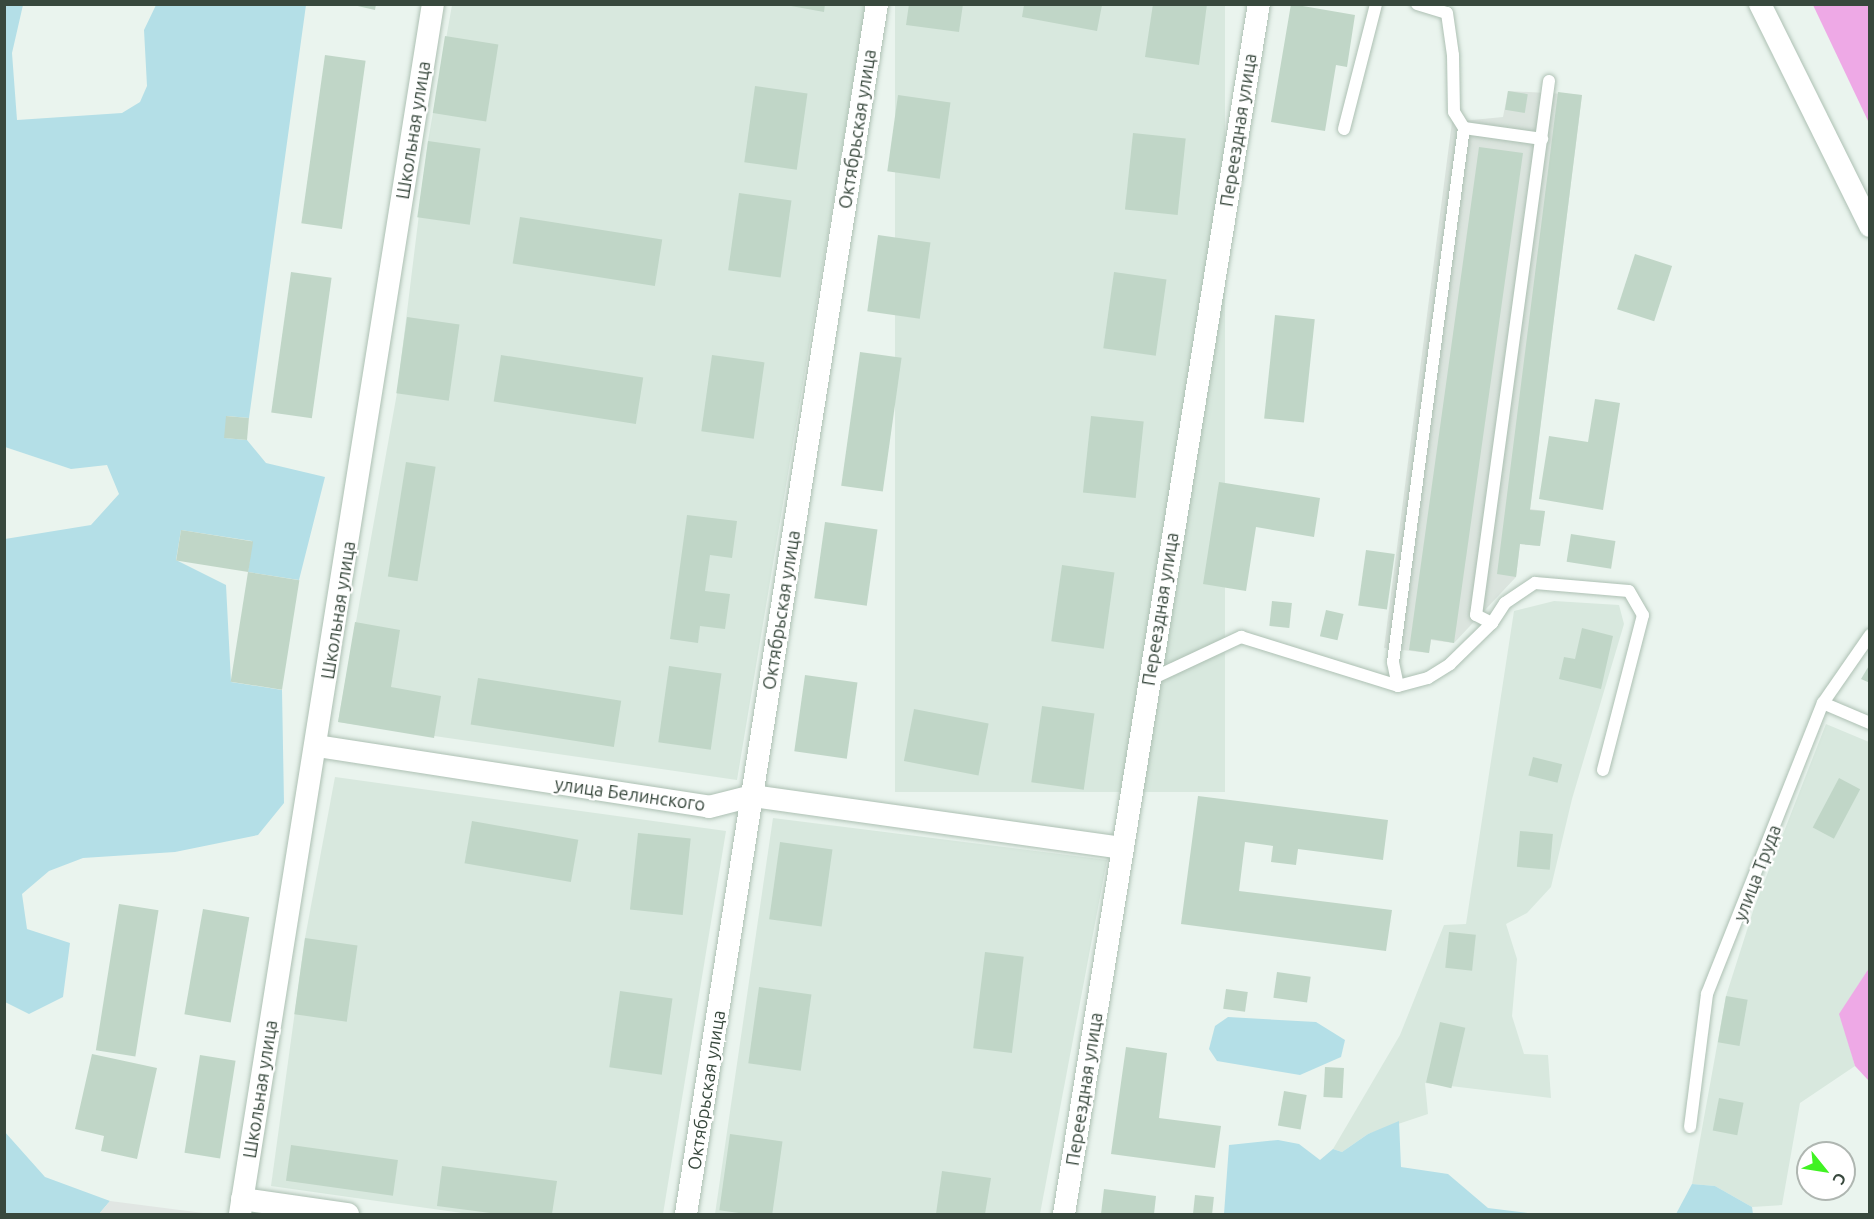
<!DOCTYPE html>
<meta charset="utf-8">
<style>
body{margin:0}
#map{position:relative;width:1874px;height:1219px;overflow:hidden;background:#eaf4ee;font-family:Ubuntu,sans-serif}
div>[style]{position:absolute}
.residential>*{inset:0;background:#d8e8de;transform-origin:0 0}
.industrial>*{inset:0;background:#dbe4de}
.green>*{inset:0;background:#b4dfe7}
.parking>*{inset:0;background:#e1e6e3}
.water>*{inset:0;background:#eea9e6}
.building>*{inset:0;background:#c0d6c7;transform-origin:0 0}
.roads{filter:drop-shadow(0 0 2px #adc0b3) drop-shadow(0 0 2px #adc0b3)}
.lane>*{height:12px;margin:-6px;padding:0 6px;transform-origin:6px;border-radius:6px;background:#fff}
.street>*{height:22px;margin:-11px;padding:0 11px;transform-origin:11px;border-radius:11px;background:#fff}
span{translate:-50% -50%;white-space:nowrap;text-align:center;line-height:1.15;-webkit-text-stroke:4.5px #fff;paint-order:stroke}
.street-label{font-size:18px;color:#38483d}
.frame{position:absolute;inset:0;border:6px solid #38483d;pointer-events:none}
.north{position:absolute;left:1796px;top:1141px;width:60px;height:60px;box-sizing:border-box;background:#fff;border:2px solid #afb6b1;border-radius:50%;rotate:120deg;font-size:16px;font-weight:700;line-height:24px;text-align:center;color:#38483d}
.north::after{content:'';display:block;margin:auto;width:21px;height:27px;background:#40f223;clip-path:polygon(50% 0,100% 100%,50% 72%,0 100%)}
</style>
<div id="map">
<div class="residential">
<div style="clip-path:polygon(452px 5px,866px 5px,737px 780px,338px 722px,397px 393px,428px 141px)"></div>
<div style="left:895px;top:5px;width:330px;height:787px"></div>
<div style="clip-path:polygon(1554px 601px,1619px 605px,1624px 624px,1572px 799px,1551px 887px,1527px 913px,1506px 924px,1517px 959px,1512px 1016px,1524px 1054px,1548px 1055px,1551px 1098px,1425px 1083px,1428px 1114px,1368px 1134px,1342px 1152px,1333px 1149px,1400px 1035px,1444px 925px,1466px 924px,1514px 611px)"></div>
<div style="clip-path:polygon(1826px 724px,1869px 742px,1869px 968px,1840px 1014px,1855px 1066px,1800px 1103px,1782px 1205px,1752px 1207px,1715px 1186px,1692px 1184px,1726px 996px,1754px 908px)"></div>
<div style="clip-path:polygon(335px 777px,726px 831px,663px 1214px,469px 1214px,271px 1186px,305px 938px)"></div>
<div style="clip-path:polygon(773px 818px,1107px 860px,1040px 1214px,715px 1214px)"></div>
</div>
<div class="industrial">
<div style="clip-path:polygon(1508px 91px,1582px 95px,1530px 509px,1545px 511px,1540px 546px,1520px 544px,1516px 577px,1454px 643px,1431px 640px,1429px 653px,1384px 648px,1452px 122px,1503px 117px)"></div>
</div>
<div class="green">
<div style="clip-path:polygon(5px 5px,23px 5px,12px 53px,17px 120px,122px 113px,140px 102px,147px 86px,144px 30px,156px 5px,306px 5px,249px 418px,227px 416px,225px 438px,247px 440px,266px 463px,325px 477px,299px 580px,248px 572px,252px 541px,181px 530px,176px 560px,226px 585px,231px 682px,282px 690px,284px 803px,258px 835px,175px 852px,83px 858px,49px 871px,22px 894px,27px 929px,70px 943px,63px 997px,29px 1014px,5px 1002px,5px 539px,91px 525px,119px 494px,107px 465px,71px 469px,5px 447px)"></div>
<div style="clip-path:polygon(1228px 1017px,1316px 1022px,1345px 1040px,1341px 1057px,1300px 1075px,1217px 1061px,1209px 1049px,1215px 1026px)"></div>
<div style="clip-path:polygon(1399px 1121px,1401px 1167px,1448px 1174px,1488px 1208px,1535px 1214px,1224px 1214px,1229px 1145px,1278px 1140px,1299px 1144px,1320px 1160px,1333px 1149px,1342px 1152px,1368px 1134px)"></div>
<div style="clip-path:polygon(4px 1131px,45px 1177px,110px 1201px,99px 1214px,5px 1214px)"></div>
<div style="clip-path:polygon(1692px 1184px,1715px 1186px,1752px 1207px,1753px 1214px,1676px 1214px)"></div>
</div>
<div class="parking">
<div style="clip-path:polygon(110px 1201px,211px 1214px,99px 1214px)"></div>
</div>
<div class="water">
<div style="clip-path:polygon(1813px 5px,1869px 5px,1869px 123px)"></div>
<div style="clip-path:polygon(1869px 968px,1870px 968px,1869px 1081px,1855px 1066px,1839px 1014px)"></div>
</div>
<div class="building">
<div style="clip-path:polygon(349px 4px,376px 4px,375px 10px)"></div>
<div style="clip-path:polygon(780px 4px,825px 4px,824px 12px)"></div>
<div style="clip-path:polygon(909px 4px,963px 4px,959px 32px,906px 25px)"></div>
<div style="clip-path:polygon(1153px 4px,1207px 4px,1199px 65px,1145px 57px)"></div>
<div style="clip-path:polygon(1291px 4px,1355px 15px,1347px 67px,1336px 65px,1325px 131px,1271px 122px)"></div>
<div style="clip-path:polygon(1024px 5px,1102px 5px,1097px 31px,1022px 17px)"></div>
<div style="left:445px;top:36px;width:54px;height:78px;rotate:9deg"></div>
<div style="left:325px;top:55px;width:41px;height:170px;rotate:8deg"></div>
<div style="left:755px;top:86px;width:53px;height:77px;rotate:8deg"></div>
<div style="left:1508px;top:91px;width:20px;height:19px;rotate:9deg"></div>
<div style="clip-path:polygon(1558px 92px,1582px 95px,1530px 510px,1545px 511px,1540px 546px,1520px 544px,1516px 577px,1497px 574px)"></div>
<div style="left:898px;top:95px;width:53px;height:77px;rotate:8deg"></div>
<div style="left:1133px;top:133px;width:53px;height:77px;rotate:6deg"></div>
<div style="left:428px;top:141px;width:53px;height:77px;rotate:8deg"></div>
<div style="clip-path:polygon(1479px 147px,1523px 153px,1454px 643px,1431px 639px,1429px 653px,1409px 650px)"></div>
<div style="left:739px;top:193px;width:53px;height:78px;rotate:8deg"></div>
<div style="left:520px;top:217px;width:144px;height:47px;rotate:9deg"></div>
<div style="left:878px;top:235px;width:53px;height:77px;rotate:8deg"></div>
<div style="left:1635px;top:254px;width:39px;height:58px;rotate:18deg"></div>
<div style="left:291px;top:272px;width:41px;height:142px;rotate:8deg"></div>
<div style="left:1114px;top:272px;width:53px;height:77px;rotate:8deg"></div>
<div style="left:1275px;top:315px;width:40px;height:104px;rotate:6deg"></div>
<div style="left:407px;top:317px;width:53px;height:77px;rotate:8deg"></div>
<div style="left:860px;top:352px;width:42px;height:135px;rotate:8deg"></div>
<div style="left:501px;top:355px;width:144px;height:47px;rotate:9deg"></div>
<div style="left:712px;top:355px;width:53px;height:77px;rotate:8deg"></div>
<div style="clip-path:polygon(1595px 399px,1620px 403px,1603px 510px,1539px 499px,1549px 436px,1588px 442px)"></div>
<div style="left:226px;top:416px;width:23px;height:22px;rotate:5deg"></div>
<div style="left:1091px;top:416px;width:53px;height:77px;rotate:6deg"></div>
<div style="left:406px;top:462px;width:30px;height:116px;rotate:9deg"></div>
<div style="clip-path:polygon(1219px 482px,1320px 498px,1314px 537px,1256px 527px,1246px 591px,1203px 584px)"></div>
<div style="clip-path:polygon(687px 515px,737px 521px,732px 558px,710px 555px,705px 591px,730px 594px,725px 629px,700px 626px,698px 643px,670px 639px)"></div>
<div style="left:825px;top:522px;width:53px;height:77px;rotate:8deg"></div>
<div style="left:181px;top:530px;width:73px;height:31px;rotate:9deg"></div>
<div style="left:1571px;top:534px;width:45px;height:28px;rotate:9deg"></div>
<div style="left:1366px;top:550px;width:29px;height:56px;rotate:8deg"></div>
<div style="left:1062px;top:565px;width:53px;height:77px;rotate:8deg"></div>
<div style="left:248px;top:572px;width:52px;height:111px;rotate:9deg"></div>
<div style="left:1272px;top:601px;width:20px;height:25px;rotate:6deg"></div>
<div style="left:1326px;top:610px;width:18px;height:27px;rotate:13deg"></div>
<div style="clip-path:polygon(355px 622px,400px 630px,391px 687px,441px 696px,434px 738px,338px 722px)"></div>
<div style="clip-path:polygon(1582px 628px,1613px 636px,1601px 689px,1559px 679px,1564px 657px,1575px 659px)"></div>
<div style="clip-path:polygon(1870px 664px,1870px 683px,1861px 679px)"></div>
<div style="left:669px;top:666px;width:53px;height:77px;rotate:8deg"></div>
<div style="left:805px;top:675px;width:53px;height:77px;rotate:8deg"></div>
<div style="left:478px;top:678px;width:145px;height:47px;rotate:9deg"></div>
<div style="left:1042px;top:706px;width:53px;height:77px;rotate:8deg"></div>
<div style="left:914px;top:709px;width:76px;height:53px;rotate:11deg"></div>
<div style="left:1533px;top:757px;width:30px;height:19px;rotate:14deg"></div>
<div style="left:1839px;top:778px;width:24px;height:56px;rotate:28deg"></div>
<div style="clip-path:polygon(1198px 796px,1388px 820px,1383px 860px,1298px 849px,1296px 865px,1271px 862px,1273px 846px,1245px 842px,1239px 891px,1392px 910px,1386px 951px,1181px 924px)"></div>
<div style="left:472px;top:821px;width:108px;height:43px;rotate:10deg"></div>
<div style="left:1520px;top:831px;width:33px;height:36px;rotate:5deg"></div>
<div style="left:638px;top:833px;width:53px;height:77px;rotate:6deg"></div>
<div style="left:780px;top:842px;width:53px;height:78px;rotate:8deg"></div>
<div style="left:119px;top:904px;width:40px;height:148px;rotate:9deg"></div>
<div style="left:203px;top:909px;width:47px;height:107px;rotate:10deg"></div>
<div style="left:1449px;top:932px;width:27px;height:36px;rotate:6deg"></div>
<div style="left:305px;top:938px;width:53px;height:77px;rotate:8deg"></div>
<div style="left:985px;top:952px;width:39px;height:97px;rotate:7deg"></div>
<div style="left:1277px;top:972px;width:34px;height:26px;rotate:8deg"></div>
<div style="left:759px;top:987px;width:53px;height:77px;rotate:8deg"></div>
<div style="left:1226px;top:989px;width:22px;height:20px;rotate:8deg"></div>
<div style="left:620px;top:991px;width:53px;height:77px;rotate:8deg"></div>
<div style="left:1726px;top:996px;width:22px;height:47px;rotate:10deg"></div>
<div style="left:1440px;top:1022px;width:26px;height:62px;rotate:13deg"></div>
<div style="clip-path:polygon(1126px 1047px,1167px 1053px,1159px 1118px,1221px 1126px,1215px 1168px,1111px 1154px)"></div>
<div style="clip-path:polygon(92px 1054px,157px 1068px,137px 1159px,101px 1151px,104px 1136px,75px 1129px)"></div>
<div style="left:200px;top:1055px;width:36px;height:99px;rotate:9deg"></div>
<div style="left:1325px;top:1067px;width:19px;height:30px;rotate:3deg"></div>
<div style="left:1284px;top:1091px;width:23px;height:35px;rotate:10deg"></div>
<div style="left:1719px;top:1098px;width:25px;height:33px;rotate:11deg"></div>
<div style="left:730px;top:1134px;width:53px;height:77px;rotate:8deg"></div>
<div style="left:291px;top:1145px;width:108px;height:36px;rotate:8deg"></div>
<div style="clip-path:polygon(442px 1166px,557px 1181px,552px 1214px,498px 1214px,437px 1206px)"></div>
<div style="clip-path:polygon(942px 1171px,991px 1178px,985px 1214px,936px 1214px)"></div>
<div style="clip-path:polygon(1104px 1189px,1156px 1196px,1154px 1214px,1101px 1214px)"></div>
<div style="left:1195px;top:1195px;width:19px;height:19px;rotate:6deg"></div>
</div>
<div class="roads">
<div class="lane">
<div style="left:1417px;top:4px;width:31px;rotate:17deg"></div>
<div style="left:1447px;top:13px;width:42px;rotate:81.9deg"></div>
<div style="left:1453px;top:55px;width:57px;rotate:89deg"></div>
<div style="left:1454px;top:112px;width:19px;rotate:58deg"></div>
<div style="left:1464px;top:128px;width:79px;rotate:8deg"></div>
<div style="left:1549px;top:81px;width:539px;rotate:97.78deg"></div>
<div style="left:1476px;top:615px;width:18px;rotate:27deg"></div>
<div style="left:1492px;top:623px;width:24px;rotate:-57deg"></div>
<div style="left:1505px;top:603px;width:36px;rotate:-34deg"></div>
<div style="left:1535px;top:583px;width:94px;rotate:4.9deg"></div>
<div style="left:1629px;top:591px;width:28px;rotate:60deg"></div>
<div style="left:1643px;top:615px;width:160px;rotate:104.5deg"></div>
<div style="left:1344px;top:129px;width:129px;rotate:-75.6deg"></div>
<div style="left:1149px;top:680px;width:102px;rotate:-25.1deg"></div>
<div style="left:1241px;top:637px;width:164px;rotate:17.3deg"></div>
<div style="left:1398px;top:686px;width:31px;rotate:-15deg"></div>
<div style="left:1428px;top:678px;width:26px;rotate:-32deg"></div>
<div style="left:1450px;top:664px;width:59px;rotate:-44.3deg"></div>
<div style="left:1398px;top:686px;width:25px;rotate:-102deg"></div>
<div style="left:1393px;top:662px;width:539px;rotate:-82.43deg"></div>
<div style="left:1823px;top:703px;width:51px;rotate:23.1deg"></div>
<div style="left:1690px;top:1127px;width:134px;rotate:-82.7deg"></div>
<div style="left:1707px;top:994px;width:313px;rotate:-68.3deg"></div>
<div style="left:1823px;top:703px;width:83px;rotate:-55.3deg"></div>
</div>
<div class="street">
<div style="left:1760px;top:4px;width:248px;rotate:63.6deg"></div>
<div style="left:317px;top:746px;width:397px;rotate:8.8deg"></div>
<div style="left:709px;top:807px;width:44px;rotate:-14.3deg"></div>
<div style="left:752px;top:796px;width:373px;rotate:8deg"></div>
<div style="left:242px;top:1199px;width:107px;rotate:8.1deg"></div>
<div style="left:240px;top:1214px;width:1225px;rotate:-80.94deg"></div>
<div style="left:686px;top:1214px;width:1225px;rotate:-81.03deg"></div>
<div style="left:1064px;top:1214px;width:1226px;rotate:-80.85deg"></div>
</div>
</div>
<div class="street-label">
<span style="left:857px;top:129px;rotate:-81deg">Октябрьская улица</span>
<span style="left:413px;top:130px;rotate:-81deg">Школьная улица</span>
<span style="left:1238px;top:130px;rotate:-81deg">Переездная улица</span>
<span style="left:1160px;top:609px;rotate:-81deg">Переездная улица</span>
<span style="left:338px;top:610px;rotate:-81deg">Школьная улица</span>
<span style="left:781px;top:610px;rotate:-81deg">Октябрьская улица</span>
<span style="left:630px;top:794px;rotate:8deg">улица Белинского</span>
<span style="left:1757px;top:873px;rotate:-69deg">улица Труда</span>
<span style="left:260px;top:1089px;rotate:-81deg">Школьная улица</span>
<span style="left:1084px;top:1089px;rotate:-81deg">Переездная улица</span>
<span style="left:706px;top:1090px;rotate:-81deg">Октябрьская улица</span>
</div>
<div class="frame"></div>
<div class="north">С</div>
</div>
